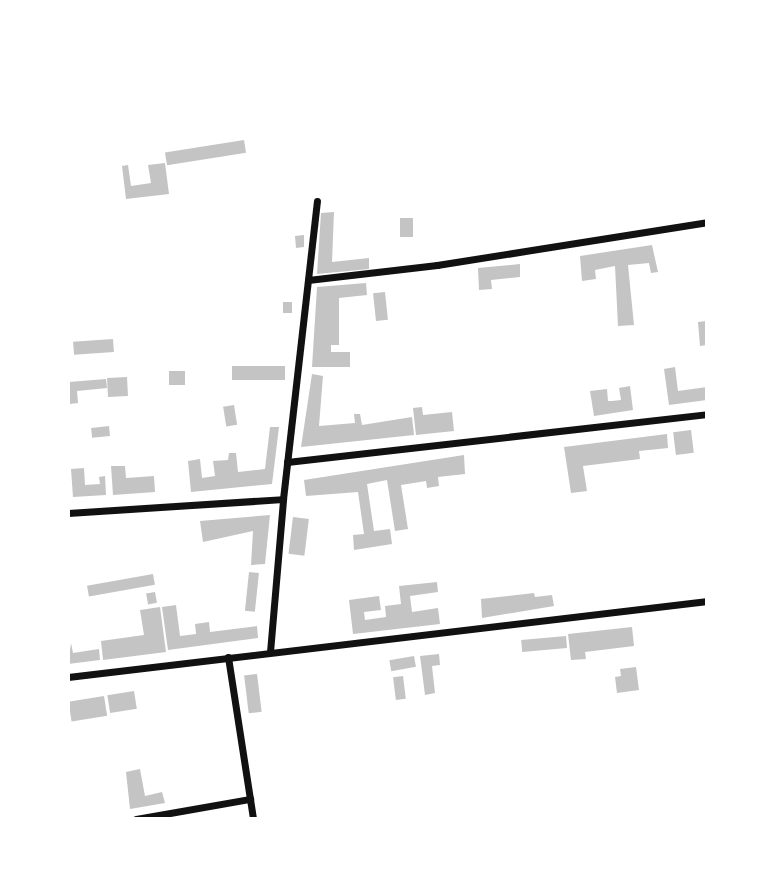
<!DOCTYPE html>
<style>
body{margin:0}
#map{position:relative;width:775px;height:887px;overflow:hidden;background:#fff;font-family:Inter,sans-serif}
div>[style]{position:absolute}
.building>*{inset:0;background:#c4c4c4;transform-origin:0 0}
.minor>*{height:7px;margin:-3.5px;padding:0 3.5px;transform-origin:3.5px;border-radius:3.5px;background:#111}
span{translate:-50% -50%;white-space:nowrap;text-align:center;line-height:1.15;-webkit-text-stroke:7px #fff;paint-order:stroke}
.frame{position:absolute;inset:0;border:70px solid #fff;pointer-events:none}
</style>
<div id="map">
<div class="building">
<div style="left:244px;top:140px;width:13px;height:80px;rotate:81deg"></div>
<div style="clip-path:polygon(165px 163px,169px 194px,126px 199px,122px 166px,128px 165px,131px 186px,151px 183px,148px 165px)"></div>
<div style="clip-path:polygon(334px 212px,332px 262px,369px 258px,369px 269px,317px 274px,321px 213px)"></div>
<div style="left:400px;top:218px;width:13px;height:19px"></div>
<div style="clip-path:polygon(304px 235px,304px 247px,296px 248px,295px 236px)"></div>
<div style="clip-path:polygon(652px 245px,658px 272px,651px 273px,649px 263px,628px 265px,634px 325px,618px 326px,615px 266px,595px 270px,596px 279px,582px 281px,580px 256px)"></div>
<div style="clip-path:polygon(520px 264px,520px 277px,491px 280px,492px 289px,479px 290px,478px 268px)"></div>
<div style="clip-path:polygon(366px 283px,367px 295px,339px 298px,339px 345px,331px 345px,331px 352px,350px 352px,350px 367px,312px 367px,317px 287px)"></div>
<div style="left:385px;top:292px;width:28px;height:12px;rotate:84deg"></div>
<div style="left:283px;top:302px;width:9px;height:11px"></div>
<div style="clip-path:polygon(707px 321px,707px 345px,700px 346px,698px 322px)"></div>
<div style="left:113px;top:339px;width:13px;height:40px;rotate:86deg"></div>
<div style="left:232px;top:366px;width:53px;height:14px"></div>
<div style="clip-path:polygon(675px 367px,678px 391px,707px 387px,707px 400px,669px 405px,664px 369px)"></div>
<div style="left:185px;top:371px;width:14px;height:16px;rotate:90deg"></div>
<div style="clip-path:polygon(312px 374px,323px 376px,319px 426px,355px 423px,354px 414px,360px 414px,362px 425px,412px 417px,414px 435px,301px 447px)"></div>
<div style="left:127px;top:377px;width:19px;height:20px;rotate:87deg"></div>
<div style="clip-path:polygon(106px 379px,107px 388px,77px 391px,78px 403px,70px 404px,69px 382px)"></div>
<div style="clip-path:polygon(630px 386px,633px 410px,594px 416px,590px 391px,607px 389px,608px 401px,612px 401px,621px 400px,619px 388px)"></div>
<div style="left:234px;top:405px;width:20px;height:11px;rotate:81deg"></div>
<div style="clip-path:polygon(422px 407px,423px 415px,452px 412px,454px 431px,416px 435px,413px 408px)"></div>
<div style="left:109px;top:426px;width:10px;height:18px;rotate:84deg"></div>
<div style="clip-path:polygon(270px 427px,279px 427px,272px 484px,191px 492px,188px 461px,200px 459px,202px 478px,215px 476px,213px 461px,228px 460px,229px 453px,236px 453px,238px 472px,265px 469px)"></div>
<div style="left:691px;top:430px;width:23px;height:18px;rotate:83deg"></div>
<div style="clip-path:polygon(667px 434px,668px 448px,639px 451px,640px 459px,583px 466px,587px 491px,571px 493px,564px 447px)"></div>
<div style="clip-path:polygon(464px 455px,465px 474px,438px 477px,439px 486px,427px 488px,426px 481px,401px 485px,408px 529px,395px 531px,387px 480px,367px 484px,374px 531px,390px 529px,392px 544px,354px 550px,353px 535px,364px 534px,358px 492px,306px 496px,304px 480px)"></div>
<div style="clip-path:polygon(111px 466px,125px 466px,126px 478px,154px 476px,155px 492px,113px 495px)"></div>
<div style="clip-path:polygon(84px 468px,85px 485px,100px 484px,99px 477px,105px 476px,106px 495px,73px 497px,71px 469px)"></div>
<div style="clip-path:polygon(270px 515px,265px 564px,251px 565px,253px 531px,203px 542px,200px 521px)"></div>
<div style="left:293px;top:517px;width:16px;height:37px;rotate:7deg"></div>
<div style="left:249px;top:572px;width:10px;height:39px;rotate:6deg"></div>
<div style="left:153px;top:574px;width:11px;height:67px;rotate:80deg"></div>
<div style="clip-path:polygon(437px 582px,438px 592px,410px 596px,412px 612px,438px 608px,440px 624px,353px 634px,349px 600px,379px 596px,381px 610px,364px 612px,365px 620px,386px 617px,385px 606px,401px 604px,399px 586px)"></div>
<div style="left:155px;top:592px;width:11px;height:9px;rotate:80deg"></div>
<div style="clip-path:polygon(534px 593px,535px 597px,552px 595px,554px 606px,482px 618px,481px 599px)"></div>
<div style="clip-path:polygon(176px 605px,180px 636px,196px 634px,195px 624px,209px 622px,210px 632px,257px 626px,258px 638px,168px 650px,162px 607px)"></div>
<div style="clip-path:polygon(160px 607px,166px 652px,103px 660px,101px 641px,144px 635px,140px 610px)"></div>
<div style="clip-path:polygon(632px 627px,634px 646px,585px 652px,586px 659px,571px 660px,568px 634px)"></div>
<div style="left:566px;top:636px;width:12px;height:45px;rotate:85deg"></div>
<div style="clip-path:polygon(71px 643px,73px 653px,99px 649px,100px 660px,68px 664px)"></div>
<div style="clip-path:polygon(439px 654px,440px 665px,432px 666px,435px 693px,425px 695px,420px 656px)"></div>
<div style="left:414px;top:656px;width:11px;height:25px;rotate:80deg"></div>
<div style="clip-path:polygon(636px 667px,639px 690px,617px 693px,615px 677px,621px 676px,620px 669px)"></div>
<div style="left:257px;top:674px;width:38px;height:13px;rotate:83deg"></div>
<div style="left:403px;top:676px;width:23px;height:10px;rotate:83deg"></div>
<div style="left:134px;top:691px;width:18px;height:27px;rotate:81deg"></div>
<div style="left:104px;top:696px;width:20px;height:36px;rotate:81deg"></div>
<div style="clip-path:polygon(140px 769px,145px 796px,162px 792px,165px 803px,130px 809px,126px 772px)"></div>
</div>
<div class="minor">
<div style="left:308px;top:280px;width:130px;rotate:-6.6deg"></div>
<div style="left:437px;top:265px;width:273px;rotate:-9deg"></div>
<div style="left:287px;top:462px;width:423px;rotate:-6.5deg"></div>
<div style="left:68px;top:513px;width:215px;rotate:-3.7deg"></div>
<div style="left:270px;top:652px;width:154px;rotate:-85.1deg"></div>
<div style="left:283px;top:499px;width:300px;rotate:-83.5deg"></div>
<div style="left:228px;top:657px;width:164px;rotate:81.2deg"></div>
<div style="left:68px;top:677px;width:644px;rotate:-6.78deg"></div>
<div style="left:136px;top:819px;width:116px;rotate:-10deg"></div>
</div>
<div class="frame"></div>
</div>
